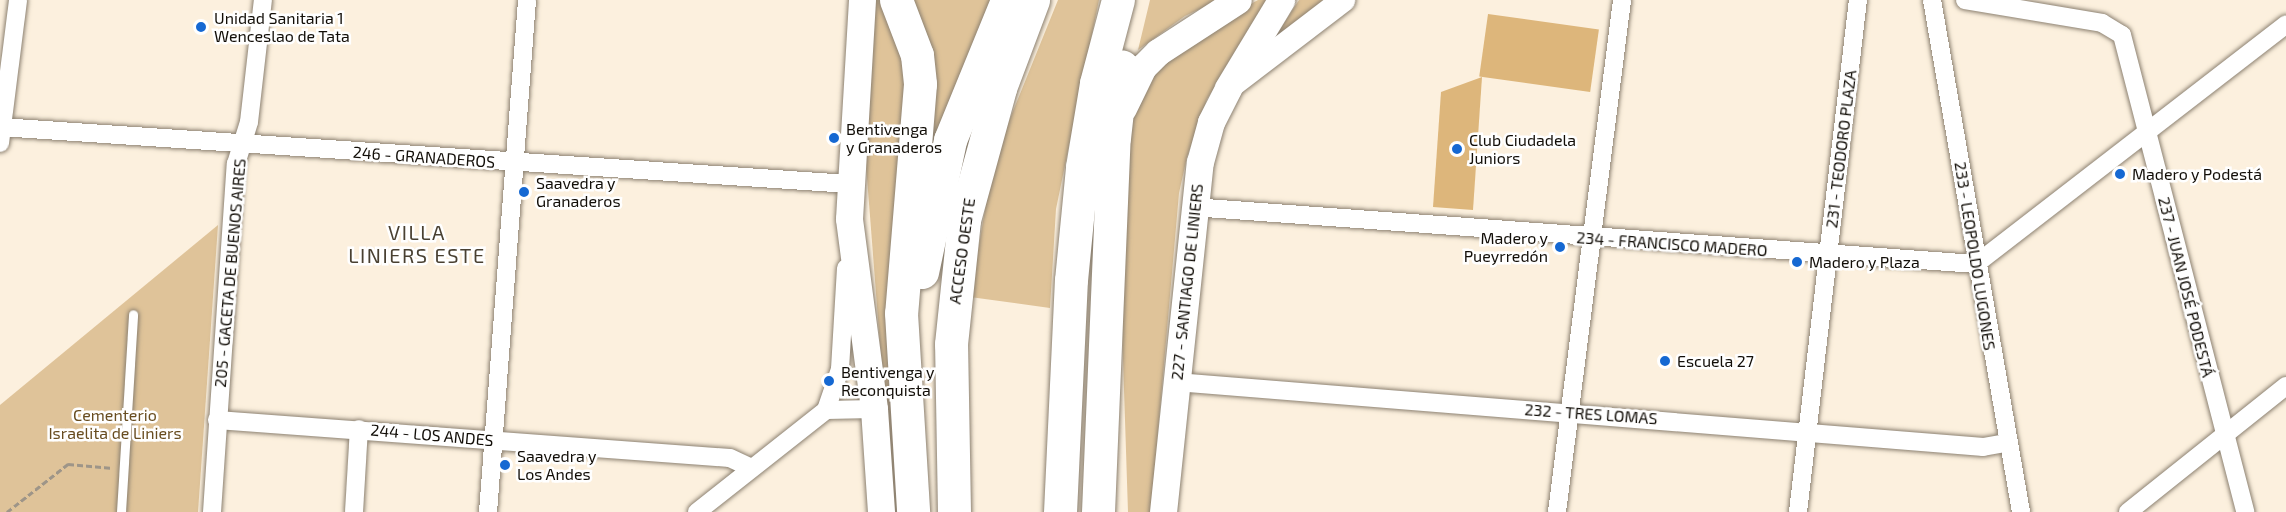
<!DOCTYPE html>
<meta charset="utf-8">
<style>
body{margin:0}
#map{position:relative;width:2286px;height:512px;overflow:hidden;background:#fcf0de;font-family:"Exo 2",sans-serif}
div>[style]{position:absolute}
.green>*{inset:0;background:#dfc399}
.building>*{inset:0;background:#ddb67b;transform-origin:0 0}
.path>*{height:3px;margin-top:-1.5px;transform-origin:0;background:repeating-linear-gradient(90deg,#9e9588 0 6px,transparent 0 9px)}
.roads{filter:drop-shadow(0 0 2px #8c8171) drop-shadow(0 0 2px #8c8171)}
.service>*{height:9px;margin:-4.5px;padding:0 4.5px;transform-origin:4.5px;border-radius:4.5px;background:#fff}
.minor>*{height:18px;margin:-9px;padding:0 9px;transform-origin:9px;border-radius:9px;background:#fff}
.tertiary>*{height:24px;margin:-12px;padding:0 12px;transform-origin:12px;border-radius:12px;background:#fff}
.secondary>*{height:27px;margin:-13.5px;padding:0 13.5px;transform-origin:13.5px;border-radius:13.5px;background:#fff}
.motorway>*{height:33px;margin:-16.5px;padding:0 16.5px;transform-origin:16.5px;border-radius:16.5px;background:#fff}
.dots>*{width:16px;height:16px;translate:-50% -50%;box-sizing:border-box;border:3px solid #fff;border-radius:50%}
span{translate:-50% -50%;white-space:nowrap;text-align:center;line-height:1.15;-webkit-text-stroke:5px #fff;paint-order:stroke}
.poi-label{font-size:16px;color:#120e08}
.left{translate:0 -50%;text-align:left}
.right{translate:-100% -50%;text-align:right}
.street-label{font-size:16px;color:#120e08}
.park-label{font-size:16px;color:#684c1f}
.quarter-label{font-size:20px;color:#494031;letter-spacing:1.5px}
</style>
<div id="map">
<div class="green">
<div style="clip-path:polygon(873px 0,885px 0,910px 67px,901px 512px,893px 512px,862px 113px)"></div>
<div style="clip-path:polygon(906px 0,999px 0,930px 177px)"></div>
<div style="clip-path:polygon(1058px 0,1099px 0,1056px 209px,1050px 308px,970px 297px,994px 158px)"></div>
<div style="clip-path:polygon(1150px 0,1219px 0,1185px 16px,1138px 50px)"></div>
<div style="clip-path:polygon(1258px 0,1270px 0,1207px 99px,1187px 157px,1179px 193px,1151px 512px,1128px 512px,1121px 297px,1125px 174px,1134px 114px,1152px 73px,1192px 36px)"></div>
<div style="clip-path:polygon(1299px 0,1334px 0,1278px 38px,1279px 31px)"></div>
<div style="clip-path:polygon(218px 225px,198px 512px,0 512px,0 405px)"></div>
</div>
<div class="building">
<div style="left:1488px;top:14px;width:112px;height:63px;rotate:8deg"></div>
<div style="clip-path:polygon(1482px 77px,1473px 210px,1433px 207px,1441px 92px)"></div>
</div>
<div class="path">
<div style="left:7px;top:512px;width:78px;rotate:-38.2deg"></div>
<div style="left:68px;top:464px;width:45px;rotate:5.1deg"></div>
</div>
<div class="roads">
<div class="service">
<div style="left:121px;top:512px;width:198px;rotate:-86.5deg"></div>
</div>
<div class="minor">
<div style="left:1932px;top:0;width:520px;rotate:80.14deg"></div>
<div style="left:1965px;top:0;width:139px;rotate:9.5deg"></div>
<div style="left:2102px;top:23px;width:23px;rotate:31deg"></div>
<div style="left:2122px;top:35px;width:493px;rotate:75.5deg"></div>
<div style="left:0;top:127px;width:851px;rotate:3.84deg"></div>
<div style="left:0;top:143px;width:144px;rotate:-82.8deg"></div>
<div style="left:1192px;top:207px;width:786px;rotate:4.16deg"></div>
<div style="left:1976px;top:264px;width:392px;rotate:-37.7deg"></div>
<div style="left:1176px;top:382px;width:810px;rotate:4.6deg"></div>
<div style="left:1983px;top:447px;width:23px;rotate:-10deg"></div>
<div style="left:826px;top:410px;width:43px;rotate:-71.1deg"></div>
<div style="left:840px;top:369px;width:101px;rotate:-86.6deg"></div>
<div style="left:217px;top:420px;width:514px;rotate:4.24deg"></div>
<div style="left:730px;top:458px;width:23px;rotate:25deg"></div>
<div style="left:212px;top:512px;width:349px;rotate:-86.1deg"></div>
<div style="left:236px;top:164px;width:44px;rotate:-72.8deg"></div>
<div style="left:249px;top:122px;width:123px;rotate:-83.5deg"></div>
<div style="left:354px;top:512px;width:83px;rotate:-86.6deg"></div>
<div style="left:488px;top:512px;width:513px;rotate:-85.64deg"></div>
<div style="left:697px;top:512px;width:164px;rotate:-38.3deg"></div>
<div style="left:826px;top:410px;width:48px;rotate:-1.2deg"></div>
<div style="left:1557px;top:512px;width:516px;rotate:-82.76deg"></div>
<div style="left:1798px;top:512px;width:516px;rotate:-83.32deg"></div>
<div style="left:2128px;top:512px;width:202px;rotate:-38.6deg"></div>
</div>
<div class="tertiary">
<div style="left:1232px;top:85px;width:140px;rotate:-37.4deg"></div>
</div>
<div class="secondary">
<div style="left:862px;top:0;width:219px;rotate:93.4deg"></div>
<div style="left:849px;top:219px;width:192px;rotate:82.5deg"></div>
<div style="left:874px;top:409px;width:103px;rotate:86.1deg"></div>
<div style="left:1123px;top:108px;width:46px;rotate:-64deg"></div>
<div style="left:1143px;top:67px;width:21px;rotate:-45deg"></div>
<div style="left:1158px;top:52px;width:95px;rotate:-33deg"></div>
<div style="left:1163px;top:512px;width:352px;rotate:-84deg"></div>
<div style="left:1200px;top:162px;width:41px;rotate:-74.6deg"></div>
<div style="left:1211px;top:122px;width:38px;rotate:-63deg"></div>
<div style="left:1228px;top:88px;width:103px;rotate:-58.9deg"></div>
</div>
<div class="motorway">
<div style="left:896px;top:0;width:59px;rotate:69.1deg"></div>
<div style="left:917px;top:55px;width:29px;rotate:84deg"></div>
<div style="left:920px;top:84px;width:230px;rotate:94.7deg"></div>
<div style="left:901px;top:313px;width:199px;rotate:86.5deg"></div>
<div style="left:922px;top:272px;width:135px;rotate:-78deg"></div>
<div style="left:950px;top:140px;width:151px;rotate:-67.8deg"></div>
<div style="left:954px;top:512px;width:168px;rotate:-91deg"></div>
<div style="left:951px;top:344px;width:125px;rotate:-84deg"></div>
<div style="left:964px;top:220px;width:137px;rotate:-74.7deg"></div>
<div style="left:1000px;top:88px;width:94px;rotate:-69.4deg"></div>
<div style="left:1060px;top:512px;width:232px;rotate:-87.3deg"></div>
<div style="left:1071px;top:280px;width:114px;rotate:-84.4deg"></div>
<div style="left:1082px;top:167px;width:85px;rotate:-80.5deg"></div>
<div style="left:1096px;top:83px;width:86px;rotate:-75.2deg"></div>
<div style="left:1098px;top:512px;width:374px;rotate:-87.6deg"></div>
<div style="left:1114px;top:138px;width:72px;rotate:-83.7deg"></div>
</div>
</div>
<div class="dots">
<div style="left:201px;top:27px;background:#1568d2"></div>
<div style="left:834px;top:138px;background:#1568d2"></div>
<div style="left:1457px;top:149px;background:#1568d2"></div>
<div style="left:2120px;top:174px;background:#1568d2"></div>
<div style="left:524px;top:192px;background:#1568d2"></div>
<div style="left:1560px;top:247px;background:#1568d2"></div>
<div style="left:1797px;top:262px;background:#1568d2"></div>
<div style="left:1665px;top:361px;background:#1568d2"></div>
<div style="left:829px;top:381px;background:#1568d2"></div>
<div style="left:505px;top:465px;background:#1568d2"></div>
</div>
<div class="poi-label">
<span class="left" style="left:214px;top:27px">Unidad Sanitaria 1<br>Wenceslao de Tata</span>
<span class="left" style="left:846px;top:138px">Bentivenga<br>y Granaderos</span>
<span class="left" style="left:1469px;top:149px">Club Ciudadela<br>Juniors</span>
<span class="left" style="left:2132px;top:174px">Madero y Podestá</span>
<span class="left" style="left:536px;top:192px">Saavedra y<br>Granaderos</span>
<span class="right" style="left:1548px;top:247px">Madero y<br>Pueyrredón</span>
<span class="left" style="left:1809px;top:262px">Madero y Plaza</span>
<span class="left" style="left:1677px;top:361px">Escuela 27</span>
<span class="left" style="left:841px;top:381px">Bentivenga y<br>Reconquista</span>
<span class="left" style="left:517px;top:465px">Saavedra y<br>Los Andes</span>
</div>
<div class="street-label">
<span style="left:1841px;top:149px;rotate:-83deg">231 - TEODORO PLAZA</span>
<span style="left:424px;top:157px;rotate:4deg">246 - GRANADEROS</span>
<span style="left:1672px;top:244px;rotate:4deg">234 - FRANCISCO MADERO</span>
<span style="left:962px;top:251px;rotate:-82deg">ACCESO OESTE</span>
<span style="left:1975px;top:256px;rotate:81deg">233 - LEOPOLDO LUGONES</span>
<span style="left:230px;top:273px;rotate:-85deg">205 - GACETA DE BUENOS AIRES</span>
<span style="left:1187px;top:282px;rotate:-84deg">227 - SANTIAGO DE LINIERS</span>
<span style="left:2186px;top:287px;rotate:76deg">237 - JUAN JOSÉ PODESTÁ</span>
<span style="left:1591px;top:414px;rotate:4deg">232 - TRES LOMAS</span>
<span style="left:432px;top:435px;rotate:5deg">244 - LOS ANDES</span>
</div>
<div class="park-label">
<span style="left:115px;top:424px">Cementerio<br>Israelita de Liniers</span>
</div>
<div class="quarter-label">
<span style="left:417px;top:244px">VILLA<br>LINIERS ESTE</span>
</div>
</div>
